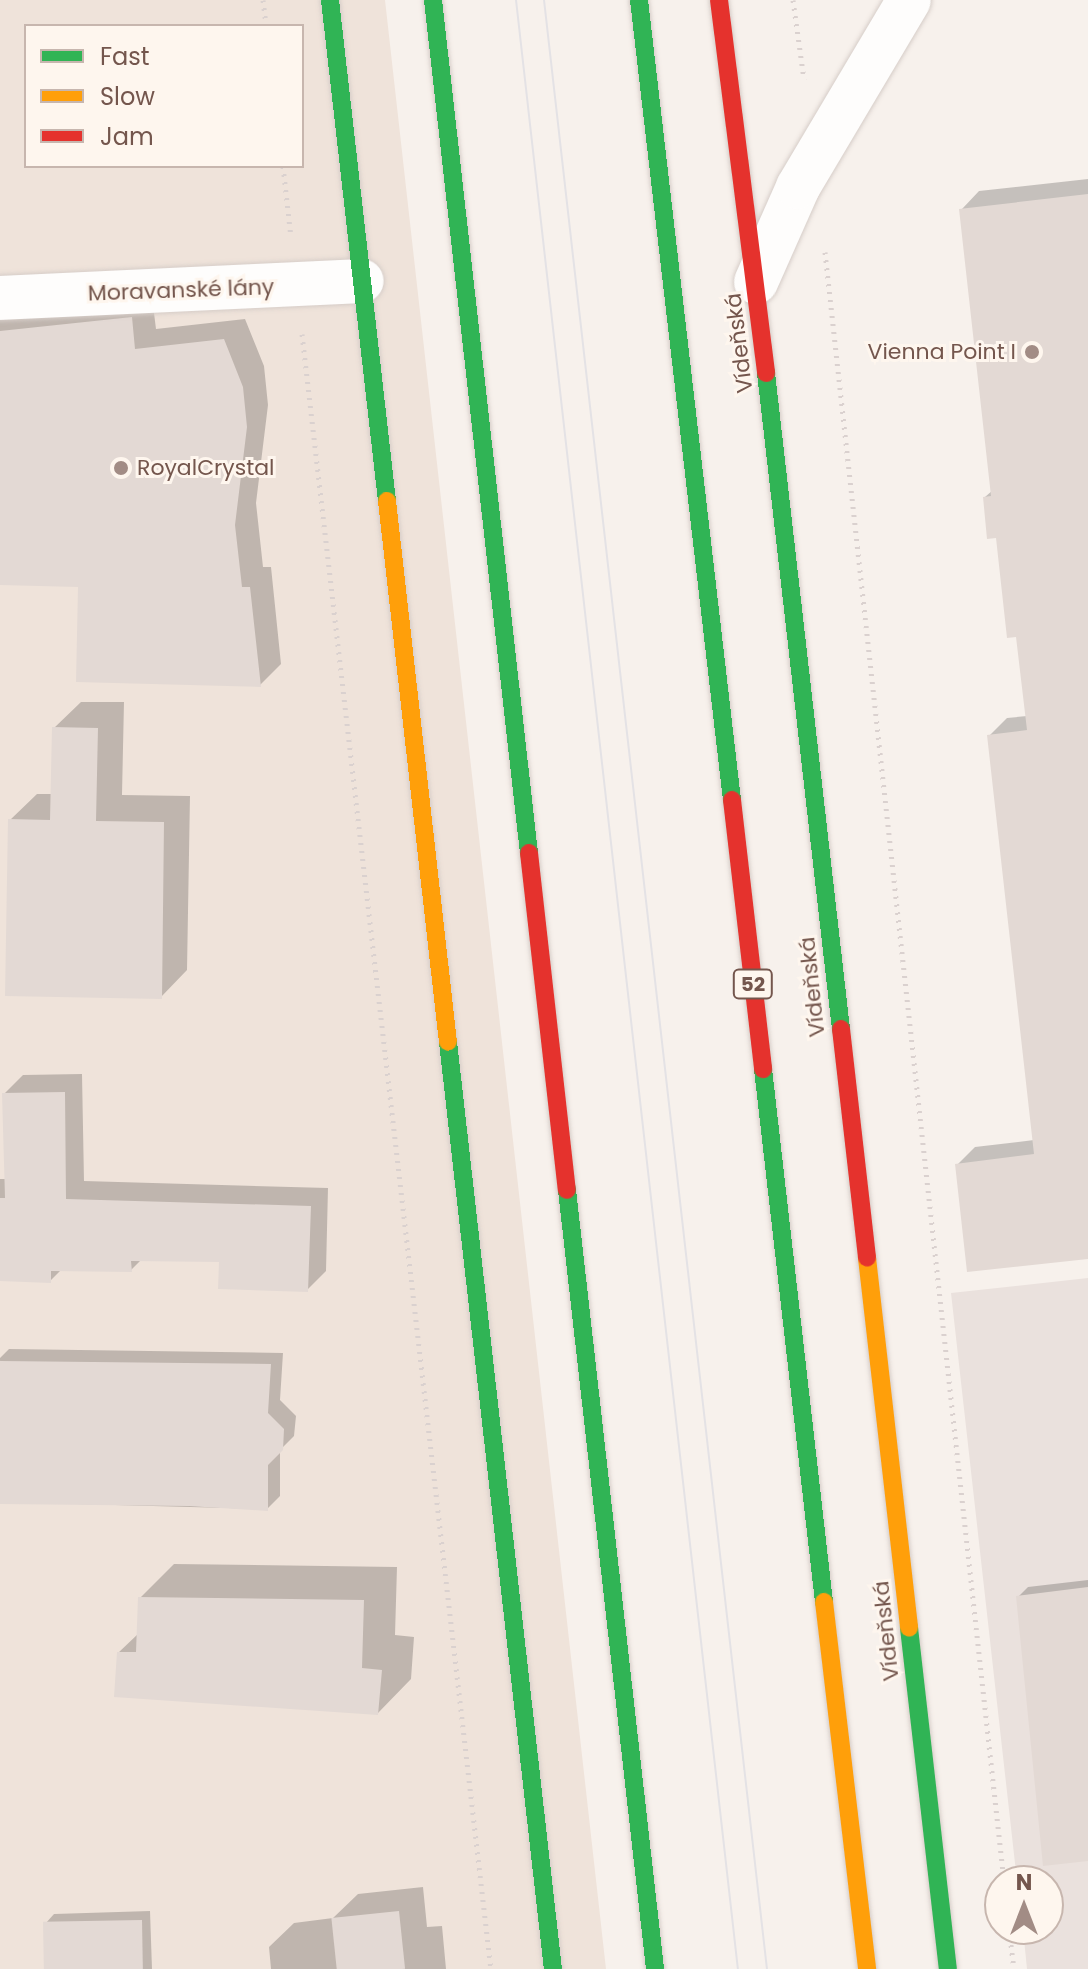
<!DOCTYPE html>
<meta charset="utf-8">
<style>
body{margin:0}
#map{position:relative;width:1088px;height:1969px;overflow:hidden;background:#f7f1ec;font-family:Poppins,sans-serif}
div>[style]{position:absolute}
.residential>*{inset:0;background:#efe3da}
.industrial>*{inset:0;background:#eae1dd}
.shadow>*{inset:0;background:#0003}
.building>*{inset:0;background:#e3d9d4;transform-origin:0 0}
.path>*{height:5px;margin-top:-2.5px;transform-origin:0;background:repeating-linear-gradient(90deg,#dad1cf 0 2px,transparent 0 8px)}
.roads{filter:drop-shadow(0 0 2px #d6cdc8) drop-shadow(0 0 2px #d6cdc8)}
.street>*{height:44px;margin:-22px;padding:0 22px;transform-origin:22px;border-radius:22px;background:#fefdfc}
.fast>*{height:18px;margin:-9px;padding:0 9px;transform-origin:9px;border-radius:9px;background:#30b455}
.slow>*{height:18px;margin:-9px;padding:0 9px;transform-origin:9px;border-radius:9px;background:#ff9f0a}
.jam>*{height:18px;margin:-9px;padding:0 9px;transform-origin:9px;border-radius:9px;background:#e5322d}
.tram>*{height:2px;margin:-1px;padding:0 1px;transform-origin:1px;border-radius:1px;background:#e4e2e5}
.dots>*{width:22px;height:22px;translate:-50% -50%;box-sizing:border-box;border:4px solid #fef6ee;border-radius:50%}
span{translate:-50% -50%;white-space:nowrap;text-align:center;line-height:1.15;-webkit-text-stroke:6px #fef6ee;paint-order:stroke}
.shield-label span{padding:2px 6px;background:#fef6ee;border:2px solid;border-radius:6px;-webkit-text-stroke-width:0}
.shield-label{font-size:20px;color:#74564d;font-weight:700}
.street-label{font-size:22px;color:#74564d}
.poi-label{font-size:22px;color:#74564d}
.right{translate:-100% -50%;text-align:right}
.left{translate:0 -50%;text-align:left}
.legend{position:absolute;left:24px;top:24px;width:280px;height:144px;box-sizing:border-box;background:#fef6ee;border:2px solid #c7b6ae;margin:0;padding:10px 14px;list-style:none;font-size:24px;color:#74564d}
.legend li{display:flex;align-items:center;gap:16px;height:40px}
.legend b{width:40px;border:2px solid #c7b6ae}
.north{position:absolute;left:984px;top:1865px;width:80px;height:80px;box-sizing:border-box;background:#fef6ee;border:2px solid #c7b6ae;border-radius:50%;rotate:0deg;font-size:22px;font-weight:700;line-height:32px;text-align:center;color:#74564d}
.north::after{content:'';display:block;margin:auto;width:28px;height:36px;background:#a28c85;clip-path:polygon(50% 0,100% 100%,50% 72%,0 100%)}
</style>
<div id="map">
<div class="residential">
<div style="clip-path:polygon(evenodd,0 0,385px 0,606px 1969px,0 1969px,0 0,26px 26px,302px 26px,302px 166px,26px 166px,26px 26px)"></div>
</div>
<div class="industrial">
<div style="clip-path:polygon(1088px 1278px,1088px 1969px,1027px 1969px,1023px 1929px,1048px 1929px,1048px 1881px,1017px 1881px,951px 1293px)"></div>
</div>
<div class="shadow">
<div style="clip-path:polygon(1088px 179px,1088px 1257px,957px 1165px,975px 1147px,1034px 1140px,989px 736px,1007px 718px,1027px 716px,1018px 635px,998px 536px,985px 497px,993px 490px,962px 209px,979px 191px)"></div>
<div style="clip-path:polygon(152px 297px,156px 329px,245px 319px,264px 366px,268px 405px,256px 503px,263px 567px,271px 567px,281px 664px,260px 685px,80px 585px,0 583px,0 312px)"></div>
<div style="clip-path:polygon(81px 702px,124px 702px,122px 795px,190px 796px,187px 970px,161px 997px,10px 820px,37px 794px,53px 794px,54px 728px)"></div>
<div style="clip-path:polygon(82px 1074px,84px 1181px,328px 1188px,326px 1271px,307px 1290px,221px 1260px,142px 1259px,131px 1270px,61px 1270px,50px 1281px,0 1279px,0 1179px,6px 1179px,4px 1094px,23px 1075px)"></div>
<div style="clip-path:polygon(9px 1349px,283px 1353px,280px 1400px,296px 1416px,294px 1436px,280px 1450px,280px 1496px,267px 1509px,2px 1502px,0 1358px)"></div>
<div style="clip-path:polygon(174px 1564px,397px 1567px,395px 1635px,414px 1637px,411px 1679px,378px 1713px,118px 1653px,139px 1633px,140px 1598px)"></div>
<div style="clip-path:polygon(1088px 1580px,1088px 1859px,1018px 1597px,1028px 1587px)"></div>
<div style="clip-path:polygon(423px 1887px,427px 1927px,442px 1926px,446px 1969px,271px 1969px,269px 1947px,294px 1923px,333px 1918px,358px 1894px)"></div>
<div style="clip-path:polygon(150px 1911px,152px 1969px,46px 1969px,45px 1924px,54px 1914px)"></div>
</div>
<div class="building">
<div style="clip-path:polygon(1088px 194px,1088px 1259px,967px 1272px,955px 1164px,1034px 1154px,987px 735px,1027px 730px,1016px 637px,1007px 638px,996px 538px,987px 539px,983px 497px,991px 496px,959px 209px)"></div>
<div style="clip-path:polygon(132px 317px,135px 349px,224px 339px,243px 387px,247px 427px,235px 525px,242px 587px,250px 587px,261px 687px,76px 682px,78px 587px,0 585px,0 331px)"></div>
<div style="clip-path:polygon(52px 727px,98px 728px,96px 821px,164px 822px,162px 999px,5px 996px,8px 819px,50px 820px)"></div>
<div style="clip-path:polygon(65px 1092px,66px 1199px,311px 1206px,308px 1292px,218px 1289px,219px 1262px,131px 1261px,132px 1272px,51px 1271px,51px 1283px,0 1281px,0 1198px,5px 1198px,2px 1093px)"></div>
<div style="clip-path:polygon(0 1361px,271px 1364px,268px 1413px,284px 1429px,283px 1450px,268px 1465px,268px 1511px,189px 1506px,0 1504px)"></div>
<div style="clip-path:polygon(1088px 1587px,1088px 1861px,1043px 1866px,1016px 1596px)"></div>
<div style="clip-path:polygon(138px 1597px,364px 1600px,362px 1668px,382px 1670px,378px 1715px,114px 1697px,117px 1652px,136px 1652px)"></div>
<div style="left:399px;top:1911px;width:58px;height:68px;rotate:84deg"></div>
<div style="left:142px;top:1920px;width:49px;height:99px;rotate:89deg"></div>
</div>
<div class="path">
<div style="left:263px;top:0;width:26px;rotate:83deg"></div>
<div style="left:793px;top:0;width:80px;rotate:82.1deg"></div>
<div style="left:283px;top:166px;width:71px;rotate:83.6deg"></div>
<div style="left:825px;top:252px;width:1639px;rotate:83.73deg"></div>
<div style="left:302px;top:334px;width:1646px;rotate:83.41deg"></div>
<div style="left:1009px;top:1929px;width:40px;rotate:82.9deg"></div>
</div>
<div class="roads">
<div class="street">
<div style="left:756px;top:282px;width:104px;rotate:-66.1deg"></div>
<div style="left:798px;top:187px;width:217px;rotate:-59.3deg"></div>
<div style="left:0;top:298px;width:362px;rotate:-2.7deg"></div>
</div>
<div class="fast">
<div style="left:330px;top:0;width:504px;rotate:83.51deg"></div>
<div style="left:433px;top:0;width:858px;rotate:83.58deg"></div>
<div style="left:639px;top:0;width:805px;rotate:83.37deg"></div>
<div style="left:766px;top:373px;width:660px;rotate:83.48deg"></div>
<div style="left:448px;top:1042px;width:933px;rotate:83.54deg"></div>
<div style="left:763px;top:1069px;width:536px;rotate:83.47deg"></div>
<div style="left:567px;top:1190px;width:784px;rotate:83.55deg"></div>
<div style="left:909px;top:1628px;width:343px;rotate:83.5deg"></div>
</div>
<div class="slow">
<div style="left:387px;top:501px;width:544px;rotate:83.57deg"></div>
<div style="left:867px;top:1258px;width:372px;rotate:83.5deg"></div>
<div style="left:824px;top:1602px;width:370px;rotate:83.3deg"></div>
</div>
<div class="jam">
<div style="left:719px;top:0;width:376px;rotate:82.8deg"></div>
<div style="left:732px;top:800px;width:271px;rotate:83.4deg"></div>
<div style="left:529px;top:853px;width:339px;rotate:83.6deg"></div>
<div style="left:841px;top:1029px;width:230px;rotate:83.5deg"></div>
</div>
</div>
<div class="tram">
<div style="left:516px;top:0;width:1981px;rotate:83.57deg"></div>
<div style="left:544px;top:0;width:1982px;rotate:83.54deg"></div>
</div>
<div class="dots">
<div style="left:1032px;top:352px;background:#a28c85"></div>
<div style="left:121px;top:468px;background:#a28c85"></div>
</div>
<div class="shield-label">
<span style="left:753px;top:984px">52</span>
</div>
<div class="street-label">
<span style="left:181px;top:290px;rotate:-2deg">Moravanské lány</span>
<span style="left:739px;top:343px;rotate:-97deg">Vídeňská</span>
<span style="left:812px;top:987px;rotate:-96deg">Vídeňská</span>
<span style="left:886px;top:1631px;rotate:-96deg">Vídeňská</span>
</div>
<div class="poi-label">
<span class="right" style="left:1016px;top:352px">Vienna Point I</span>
<span class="left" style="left:137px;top:468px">RoyalCrystal</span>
</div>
<ul class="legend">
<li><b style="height:10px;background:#30b455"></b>Fast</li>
<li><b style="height:10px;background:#ff9f0a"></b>Slow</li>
<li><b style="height:10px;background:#e5322d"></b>Jam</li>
</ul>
<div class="north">N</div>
</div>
